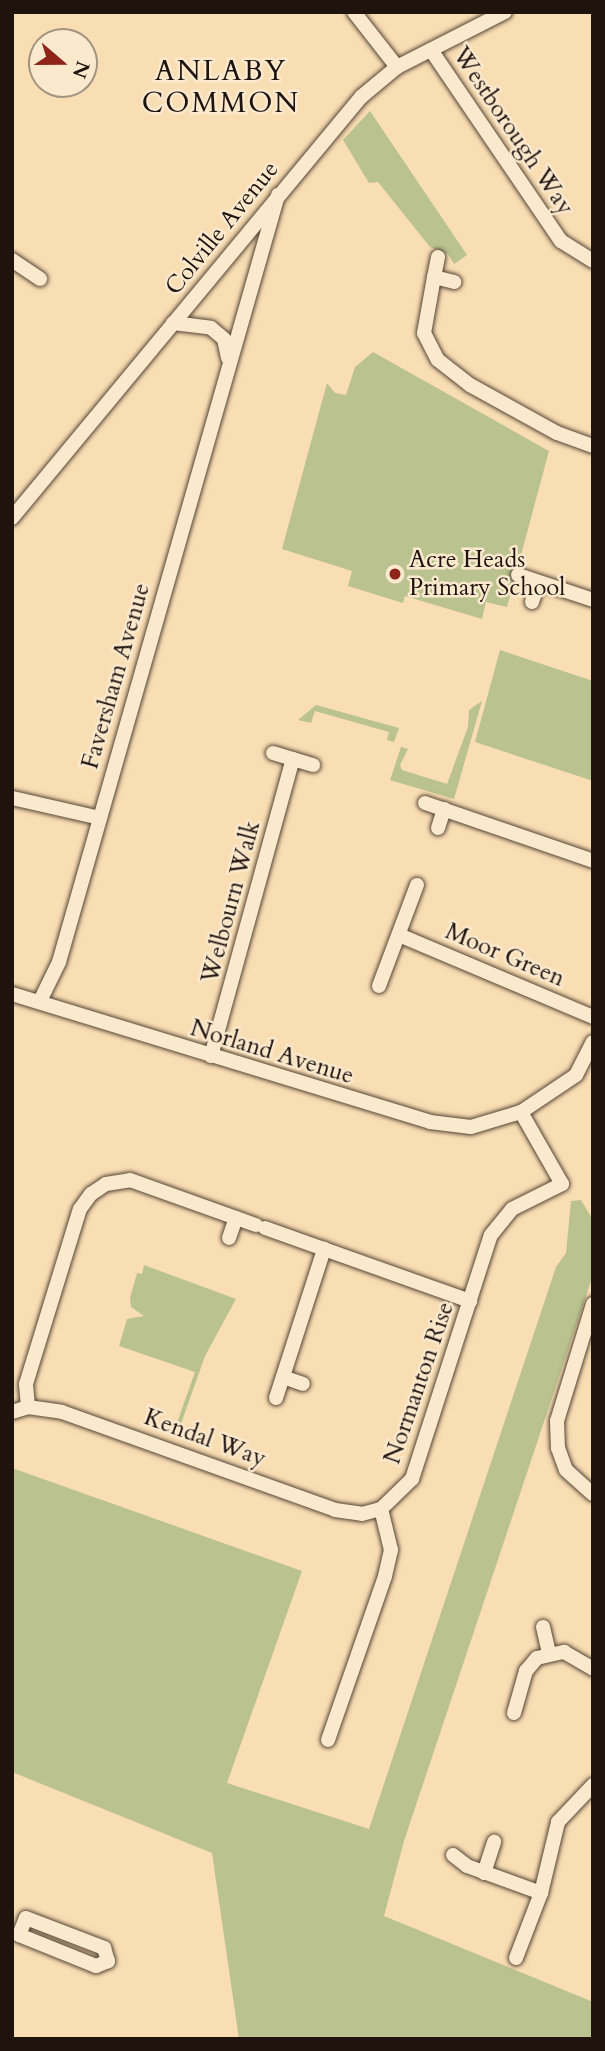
<!DOCTYPE html>
<style>
body{margin:0}
#map{position:relative;width:605px;height:2051px;overflow:hidden;background:#f9ddb3;font-family:Cardo,serif}
div>[style]{position:absolute}
.green>*{inset:0;background:#bac28f}
.roads{filter:drop-shadow(0 0 2px #564637) drop-shadow(0 0 2px #564637)}
.street>*{height:14px;margin:-7px;padding:0 7px;transform-origin:7px;border-radius:7px;background:#fbe9ce}
.dots>*{width:19px;height:19px;translate:-50% -50%;box-sizing:border-box;border:4px solid #fbe9ce;border-radius:50%}
span{translate:-50% -50%;white-space:nowrap;text-align:center;line-height:1.15;-webkit-text-stroke:5px #fbe9ce;paint-order:stroke}
.street-label{font-size:24px;color:#1f130e}
.poi-label{font-size:24px;color:#1f130e}
.left{translate:0 -50%;text-align:left}
.quarter-label{font-size:28px;color:#1f130e;letter-spacing:2px}
.frame{position:absolute;inset:0;border:14px solid #1f130e;pointer-events:none}
.north{position:absolute;left:28px;top:28px;width:70px;height:70px;box-sizing:border-box;background:#fbe9ce;border:2px solid #a39381;border-radius:50%;rotate:110deg;font-size:19px;font-weight:700;line-height:28px;text-align:center;color:#1f130e}
.north::after{content:'';display:block;margin:auto;width:24px;height:32px;background:#8f2418;clip-path:polygon(50% 0,100% 100%,50% 72%,0 100%)}
</style>
<div id="map">
<div class="green">
<div style="clip-path:polygon(370px 111px,467px 255px,454px 264px,448px 254px,430px 247px,378px 182px,369px 183px,343px 140px)"></div>
<div style="clip-path:polygon(373px 352px,549px 451px,507px 607px,486px 602px,482px 619px,405px 596px,403px 603px,348px 586px,352px 571px,282px 549px,327px 383px,335px 393px,346px 395px,355px 367px)"></div>
<div style="clip-path:polygon(500px 650px,593px 681px,593px 781px,475px 742px)"></div>
<div style="clip-path:polygon(482px 701px,454px 799px,390px 780px,401px 747px,408px 749px,400px 765px,402px 770px,447px 784px,468px 727px,469px 710px)"></div>
<div style="clip-path:polygon(316px 705px,399px 728px,394px 742px,387px 740px,389px 732px,315px 711px,311px 723px,298px 720px)"></div>
<div style="clip-path:polygon(581px 1200px,593px 1220px,593px 1275px,404px 1841px,384px 1916px,593px 2002px,593px 2039px,239px 2039px,212px 1853px,12px 1772px,12px 1468px,302px 1571px,227px 1783px,369px 1829px,556px 1267px,566px 1253px,571px 1201px)"></div>
<div style="clip-path:polygon(144px 1265px,236px 1299px,205px 1356px,177px 1435px,173px 1434px,195px 1372px,119px 1346px,127px 1319px,144px 1316px,131px 1307px,130px 1298px,137px 1273px,142px 1274px)"></div>
</div>
<div class="roads">
<div class="street">
<div style="left:354px;top:12px;width:70px;rotate:52deg"></div>
<div style="left:431px;top:50px;width:231px;rotate:55.8deg"></div>
<div style="left:561px;top:241px;width:38px;rotate:32deg"></div>
<div style="left:438px;top:257px;width:20px;rotate:101deg"></div>
<div style="left:434px;top:277px;width:21px;rotate:14deg"></div>
<div style="left:12px;top:260px;width:34px;rotate:34deg"></div>
<div style="left:434px;top:277px;width:57px;rotate:100.1deg"></div>
<div style="left:424px;top:333px;width:30px;rotate:63deg"></div>
<div style="left:438px;top:360px;width:41px;rotate:38deg"></div>
<div style="left:470px;top:385px;width:99px;rotate:28.9deg"></div>
<div style="left:557px;top:433px;width:38px;rotate:20deg"></div>
<div style="left:173px;top:323px;width:38px;rotate:7deg"></div>
<div style="left:211px;top:328px;width:17px;rotate:40deg"></div>
<div style="left:224px;top:339px;width:19px;rotate:78deg"></div>
<div style="left:12px;top:518px;width:547px;rotate:-50.34deg"></div>
<div style="left:361px;top:97px;width:47px;rotate:-39.8deg"></div>
<div style="left:397px;top:67px;width:121px;rotate:-27deg"></div>
<div style="left:518px;top:575px;width:79px;rotate:18.4deg"></div>
<div style="left:532px;top:602px;width:20px;rotate:-72deg"></div>
<div style="left:273px;top:753px;width:42px;rotate:16.7deg"></div>
<div style="left:12px;top:798px;width:90px;rotate:12.8deg"></div>
<div style="left:425px;top:803px;width:178px;rotate:19deg"></div>
<div style="left:438px;top:828px;width:20px;rotate:-72deg"></div>
<div style="left:399px;top:935px;width:211px;rotate:22.9deg"></div>
<div style="left:379px;top:986px;width:108px;rotate:-69.4deg"></div>
<div style="left:12px;top:994px;width:437px;rotate:17deg"></div>
<div style="left:430px;top:1122px;width:41px;rotate:7deg"></div>
<div style="left:471px;top:1127px;width:52px;rotate:-16.7deg"></div>
<div style="left:40px;top:1001px;width:43px;rotate:-64deg"></div>
<div style="left:59px;top:962px;width:798px;rotate:-74.06deg"></div>
<div style="left:211px;top:1056px;width:308px;rotate:-74.6deg"></div>
<div style="left:265px;top:1228px;width:218px;rotate:19.6deg"></div>
<div style="left:229px;top:1238px;width:21px;rotate:-71deg"></div>
<div style="left:593px;top:1304px;width:122px;rotate:107.1deg"></div>
<div style="left:557px;top:1421px;width:27px;rotate:88deg"></div>
<div style="left:558px;top:1448px;width:23px;rotate:70deg"></div>
<div style="left:566px;top:1470px;width:36px;rotate:42deg"></div>
<div style="left:283px;top:1377px;width:21px;rotate:19deg"></div>
<div style="left:276px;top:1398px;width:157px;rotate:-72.1deg"></div>
<div style="left:28px;top:1407px;width:23px;rotate:-95deg"></div>
<div style="left:26px;top:1384px;width:183px;rotate:-72.9deg"></div>
<div style="left:80px;top:1209px;width:19px;rotate:-54deg"></div>
<div style="left:91px;top:1194px;width:18px;rotate:-34deg"></div>
<div style="left:106px;top:1184px;width:24px;rotate:-9deg"></div>
<div style="left:130px;top:1180px;width:134px;rotate:19.7deg"></div>
<div style="left:12px;top:1412px;width:17px;rotate:-17deg"></div>
<div style="left:28px;top:1407px;width:34px;rotate:8deg"></div>
<div style="left:62px;top:1412px;width:290px;rotate:19.7deg"></div>
<div style="left:335px;top:1510px;width:27px;rotate:8deg"></div>
<div style="left:362px;top:1514px;width:20px;rotate:-15deg"></div>
<div style="left:543px;top:1627px;width:26px;rotate:77deg"></div>
<div style="left:514px;top:1713px;width:44px;rotate:-74.1deg"></div>
<div style="left:526px;top:1671px;width:17px;rotate:-50deg"></div>
<div style="left:537px;top:1658px;width:28px;rotate:-13deg"></div>
<div style="left:564px;top:1652px;width:34px;rotate:30deg"></div>
<div style="left:328px;top:1740px;width:174px;rotate:-70.8deg"></div>
<div style="left:385px;top:1576px;width:27px;rotate:-77deg"></div>
<div style="left:391px;top:1550px;width:42px;rotate:-103.7deg"></div>
<div style="left:381px;top:1509px;width:43px;rotate:-44.1deg"></div>
<div style="left:412px;top:1479px;width:256px;rotate:-72.1deg"></div>
<div style="left:491px;top:1235px;width:33px;rotate:-51deg"></div>
<div style="left:512px;top:1209px;width:56px;rotate:-26.6deg"></div>
<div style="left:562px;top:1184px;width:83px;rotate:-119.7deg"></div>
<div style="left:521px;top:1112px;width:66px;rotate:-33.9deg"></div>
<div style="left:576px;top:1075px;width:37px;rotate:-63deg"></div>
<div style="left:453px;top:1855px;width:18px;rotate:38deg"></div>
<div style="left:467px;top:1866px;width:79px;rotate:20deg"></div>
<div style="left:484px;top:1873px;width:33px;rotate:-72deg"></div>
<div style="left:26px;top:1918px;width:84px;rotate:21deg"></div>
<div style="left:104px;top:1948px;width:14px;rotate:73deg"></div>
<div style="left:108px;top:1961px;width:13px;rotate:157deg"></div>
<div style="left:96px;top:1966px;width:83px;rotate:-158.1deg"></div>
<div style="left:19px;top:1935px;width:18px;rotate:-68deg"></div>
<div style="left:516px;top:1958px;width:70px;rotate:-69deg"></div>
<div style="left:541px;top:1893px;width:73px;rotate:-76.5deg"></div>
<div style="left:558px;top:1822px;width:51px;rotate:-46.6deg"></div>
</div>
</div>
<div class="dots">
<div style="left:395px;top:574px;background:#8f2418"></div>
</div>
<div class="street-label">
<span style="left:513px;top:131px;rotate:56deg">Westborough Way</span>
<span style="left:222px;top:228px;rotate:-51deg">Colville Avenue</span>
<span style="left:116px;top:676px;rotate:-74deg">Faversham Avenue</span>
<span style="left:231px;top:902px;rotate:-75deg">Welbourn Walk</span>
<span style="left:505px;top:955px;rotate:23deg">Moor Green</span>
<span style="left:272px;top:1052px;rotate:17deg">Norland Avenue</span>
<span style="left:419px;top:1383px;rotate:-71deg">Normanton Rise</span>
<span style="left:205px;top:1438px;rotate:20deg">Kendal Way</span>
</div>
<div class="poi-label">
<span class="left" style="left:409px;top:574px">Acre Heads<br>Primary School</span>
</div>
<div class="quarter-label">
<span style="left:221px;top:87px">ANLABY<br>COMMON</span>
</div>
<div class="frame"></div>
<div class="north">N</div>
</div>
